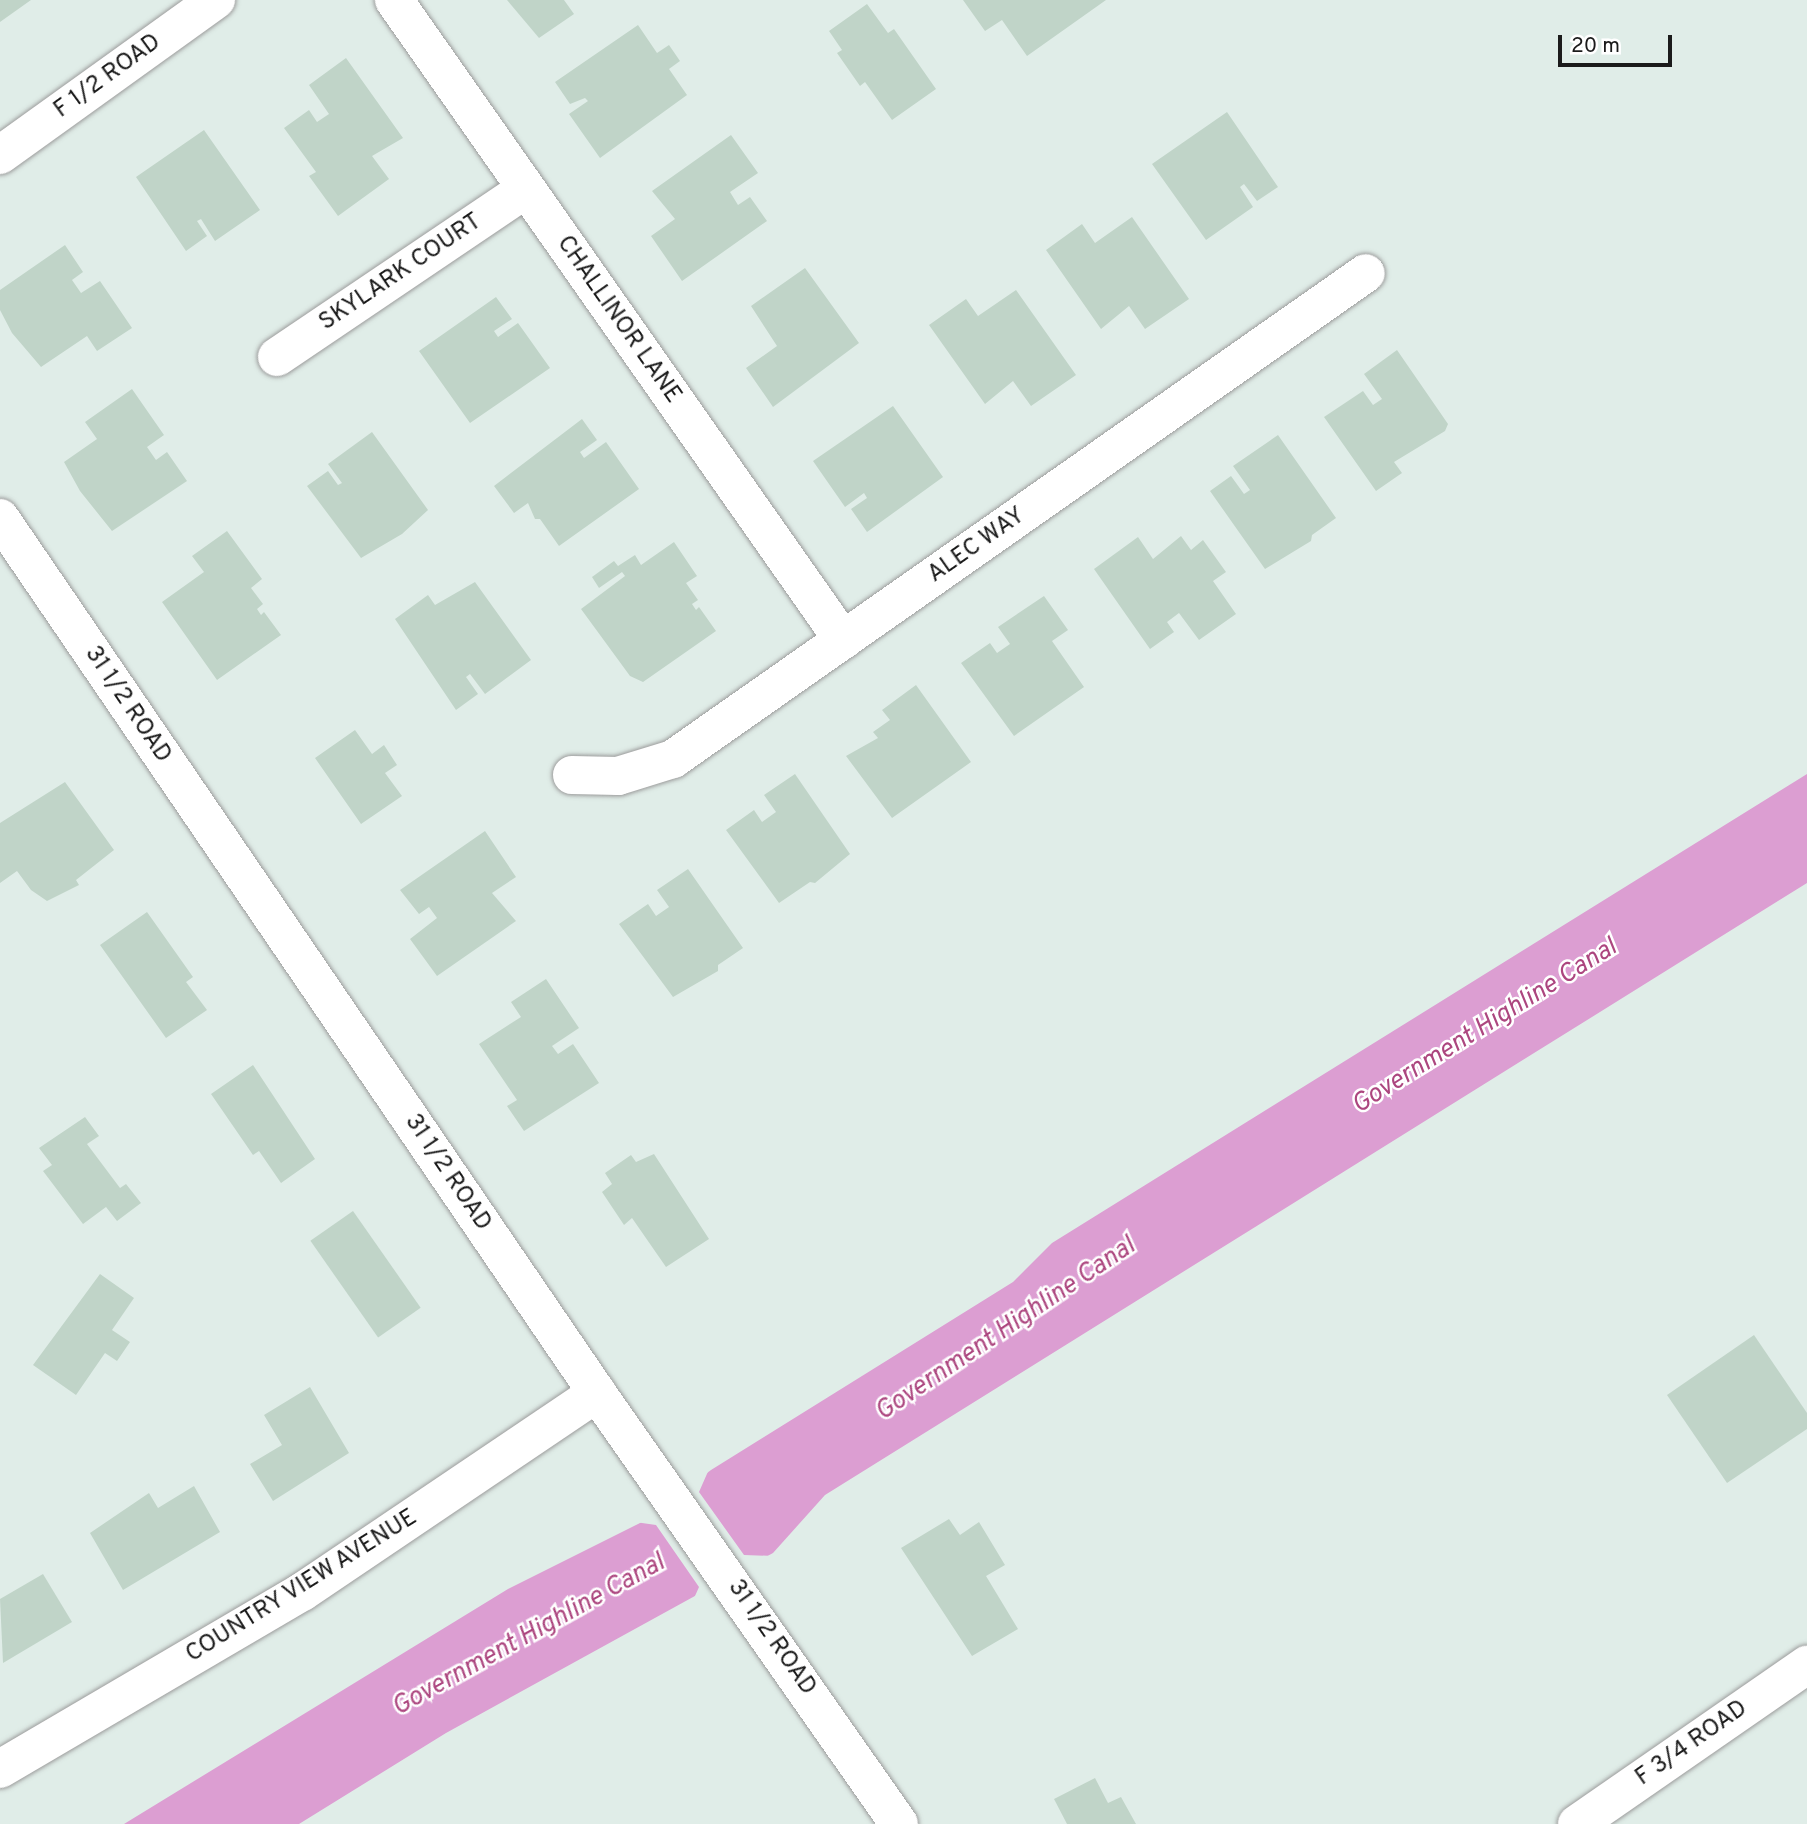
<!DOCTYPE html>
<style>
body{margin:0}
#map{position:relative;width:1807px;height:1824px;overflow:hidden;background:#e0ede8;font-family:Overpass,sans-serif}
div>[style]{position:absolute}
.water>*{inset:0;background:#dc9ed2}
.pier>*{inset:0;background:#e0ede8}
.building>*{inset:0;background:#c0d4c8;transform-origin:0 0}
.roads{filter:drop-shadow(0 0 2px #9c9c9c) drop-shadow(0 0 2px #9c9c9c)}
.minor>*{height:38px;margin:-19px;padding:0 19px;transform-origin:19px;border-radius:19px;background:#fff}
.tertiary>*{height:38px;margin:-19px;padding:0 19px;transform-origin:19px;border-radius:19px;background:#fff}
span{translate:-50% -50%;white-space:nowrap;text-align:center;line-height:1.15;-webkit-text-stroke:5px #fff;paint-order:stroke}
.street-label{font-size:24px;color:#1b1b1b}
.water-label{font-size:26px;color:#ac467f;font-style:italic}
.scale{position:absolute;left:1558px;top:35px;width:114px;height:32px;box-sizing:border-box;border:4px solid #1b1b1b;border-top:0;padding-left:9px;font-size:21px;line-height:24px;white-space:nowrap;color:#1b1b1b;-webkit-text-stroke:5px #fff;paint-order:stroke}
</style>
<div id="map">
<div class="water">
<div style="clip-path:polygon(1807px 774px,1807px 883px,825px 1495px,773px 1553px,446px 1733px,299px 1824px,124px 1824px,508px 1589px,640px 1523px,711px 1470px,1013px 1282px,1052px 1243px)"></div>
</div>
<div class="pier">
<div style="clip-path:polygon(710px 1467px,699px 1492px,744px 1555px,774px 1556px,691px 1605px,699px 1587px,656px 1525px,635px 1522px)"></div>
</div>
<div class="building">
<div style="clip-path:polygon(0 0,31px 0,0 22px)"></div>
<div style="clip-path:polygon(507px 0,564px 0,574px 14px,539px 38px)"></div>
<div style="clip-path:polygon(963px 0,1106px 0,1027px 56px,1002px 20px,985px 31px)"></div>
<div style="clip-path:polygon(867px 4px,888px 33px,894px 29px,936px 89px,892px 120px,865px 82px,860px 86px,837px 53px,842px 50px,829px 31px)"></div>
<div style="clip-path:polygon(638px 25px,657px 53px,669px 45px,680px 61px,669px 69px,687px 95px,600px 158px,569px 114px,588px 101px,585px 98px,570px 104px,555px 82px)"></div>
<div style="clip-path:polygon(346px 58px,403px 138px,372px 156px,389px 179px,338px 216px,309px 176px,316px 172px,284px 128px,309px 110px,317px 122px,329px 114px,309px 85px)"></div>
<div style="clip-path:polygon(1227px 112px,1278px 187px,1257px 201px,1244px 184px,1240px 187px,1253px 207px,1206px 240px,1152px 164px)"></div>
<div style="clip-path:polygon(204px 130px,260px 210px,215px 241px,201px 219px,197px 221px,207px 236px,186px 251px,136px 177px)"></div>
<div style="clip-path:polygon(731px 135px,758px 173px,730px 192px,738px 205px,750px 197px,767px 221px,682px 281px,651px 236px,675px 219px,652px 191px)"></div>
<div style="clip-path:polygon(1132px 217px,1189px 299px,1145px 329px,1129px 306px,1101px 329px,1046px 250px,1082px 224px,1095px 243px)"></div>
<div style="clip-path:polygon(65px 245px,83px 272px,72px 280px,81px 293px,100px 281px,132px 328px,97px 351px,87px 336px,41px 367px,12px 333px,0 310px,0 290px)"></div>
<div style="clip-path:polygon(805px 268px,859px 343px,773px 407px,746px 368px,777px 346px,751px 306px)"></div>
<div style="clip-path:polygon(1016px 290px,1076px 375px,1031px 406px,1013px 381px,985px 404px,929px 325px,966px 299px,978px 316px)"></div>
<div style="clip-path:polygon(496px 297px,512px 319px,494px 331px,498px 337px,518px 323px,550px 368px,470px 423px,419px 351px)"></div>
<div style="clip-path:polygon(1397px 350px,1448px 424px,1445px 431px,1394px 462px,1402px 473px,1376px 491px,1324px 417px,1363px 391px,1373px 405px,1382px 399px,1364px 374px)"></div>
<div style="clip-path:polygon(132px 389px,164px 435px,147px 447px,156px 460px,167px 452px,187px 481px,112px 531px,80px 491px,64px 462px,97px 439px,85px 422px)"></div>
<div style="clip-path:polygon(893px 406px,943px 477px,867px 532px,851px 509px,867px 498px,864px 493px,845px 507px,813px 461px)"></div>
<div style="clip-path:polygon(582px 419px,597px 440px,580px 452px,584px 458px,606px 442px,639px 489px,559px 546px,540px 519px,535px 519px,528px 503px,514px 513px,494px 486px)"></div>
<div style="clip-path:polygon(372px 432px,428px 510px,402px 534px,361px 558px,307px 486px,328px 471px,338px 485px,342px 483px,328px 464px)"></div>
<div style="clip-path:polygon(1278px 435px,1336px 518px,1312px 535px,1311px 541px,1265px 569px,1210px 491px,1231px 476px,1244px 494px,1250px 490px,1233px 466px)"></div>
<div style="clip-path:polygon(227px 531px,262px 579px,251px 588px,263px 604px,257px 609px,261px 615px,264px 612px,281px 635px,217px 680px,162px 602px,204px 572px,192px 556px)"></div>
<div style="clip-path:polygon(1181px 536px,1191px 550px,1203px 540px,1226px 572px,1213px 581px,1236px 614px,1199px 640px,1179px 613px,1167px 622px,1174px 632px,1150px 649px,1094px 569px,1138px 537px,1153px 559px)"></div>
<div style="clip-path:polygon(674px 542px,697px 576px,686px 583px,698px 600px,692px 604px,696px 610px,699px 607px,716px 631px,643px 682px,630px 676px,581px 609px,625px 576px,622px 572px,599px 588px,592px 577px,614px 561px,618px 566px,635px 555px,641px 565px)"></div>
<div style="clip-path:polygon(475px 582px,531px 660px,485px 694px,470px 674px,466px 677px,478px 694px,456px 710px,395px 619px,428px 595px,435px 605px)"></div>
<div style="clip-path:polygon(1044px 596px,1068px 630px,1052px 641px,1084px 687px,1014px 736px,961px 663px,990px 643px,997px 653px,1010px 644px,998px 627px)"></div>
<div style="clip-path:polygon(916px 685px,971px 762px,892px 818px,846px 756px,878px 738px,873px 732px,890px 720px,882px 710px)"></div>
<div style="clip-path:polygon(355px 730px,372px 754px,384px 745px,397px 765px,385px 773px,402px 796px,361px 824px,315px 758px)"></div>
<div style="clip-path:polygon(795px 774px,850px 854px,815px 883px,810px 882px,779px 903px,726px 830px,754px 810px,762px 822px,776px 812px,764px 795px)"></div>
<div style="clip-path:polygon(65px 782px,114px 850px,76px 880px,79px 885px,47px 901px,31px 890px,17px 871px,0 883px,0 823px)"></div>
<div style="clip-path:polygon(485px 831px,516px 877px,492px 893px,516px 921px,437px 976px,410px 939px,437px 918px,429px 907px,419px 914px,400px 890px)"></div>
<div style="clip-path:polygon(688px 869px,743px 948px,718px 965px,718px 971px,673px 997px,619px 924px,648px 904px,656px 916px,669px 907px,657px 890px)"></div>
<div style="clip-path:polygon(147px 912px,193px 977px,186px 982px,207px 1010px,166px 1038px,100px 945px)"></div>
<div style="clip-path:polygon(546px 979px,579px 1028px,552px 1046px,558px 1054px,573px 1044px,599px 1083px,524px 1131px,507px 1106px,517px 1100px,479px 1044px,521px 1017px,511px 1002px)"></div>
<div style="clip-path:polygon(253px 1065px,315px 1159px,281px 1183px,259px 1151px,253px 1155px,211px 1094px)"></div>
<div style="clip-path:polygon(85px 1117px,99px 1136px,87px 1144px,120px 1188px,126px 1184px,141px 1203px,117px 1221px,106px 1207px,83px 1224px,43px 1171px,52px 1165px,39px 1148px)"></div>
<div style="clip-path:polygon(654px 1154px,709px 1239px,666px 1267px,632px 1218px,624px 1225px,602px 1192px,612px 1184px,605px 1173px,631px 1155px,636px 1162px)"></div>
<div style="left:353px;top:1211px;width:118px;height:52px;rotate:55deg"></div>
<div style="clip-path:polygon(100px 1274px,134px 1298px,112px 1330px,130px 1342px,117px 1361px,105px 1353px,76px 1395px,33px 1365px)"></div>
<div style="clip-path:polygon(1754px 1335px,1807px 1413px,1807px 1429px,1727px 1483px,1667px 1395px)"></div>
<div style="clip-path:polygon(310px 1387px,349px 1453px,273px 1501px,250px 1464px,282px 1445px,264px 1415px)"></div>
<div style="clip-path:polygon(194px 1486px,220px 1532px,123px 1590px,90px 1533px,149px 1493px,158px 1508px)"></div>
<div style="clip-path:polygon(949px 1519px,960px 1535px,979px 1522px,1005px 1565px,986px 1576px,1018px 1629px,972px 1656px,901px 1548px)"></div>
<div style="clip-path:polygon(43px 1574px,72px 1622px,3px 1663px,0 1599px)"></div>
<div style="clip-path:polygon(1095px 1778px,1108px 1803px,1121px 1797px,1136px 1824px,1067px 1824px,1054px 1799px)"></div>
</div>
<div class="roads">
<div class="minor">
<div style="left:394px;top:0;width:782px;rotate:54.95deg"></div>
<div style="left:277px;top:357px;width:300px;rotate:-34deg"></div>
<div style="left:572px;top:775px;width:46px;rotate:1.2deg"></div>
<div style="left:618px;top:776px;width:58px;rotate:-17.2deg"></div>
<div style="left:673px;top:759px;width:846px;rotate:-35.04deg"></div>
<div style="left:0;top:1769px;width:350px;rotate:-30.4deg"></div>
<div style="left:302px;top:1592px;width:356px;rotate:-34deg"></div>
<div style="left:1577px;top:1824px;width:280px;rotate:-34.7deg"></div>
</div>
<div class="tertiary">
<div style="left:0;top:155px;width:266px;rotate:-35.7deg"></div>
<div style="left:0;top:518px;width:1059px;rotate:55.69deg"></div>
<div style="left:597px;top:1393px;width:526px;rotate:54.98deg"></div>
</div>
</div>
<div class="street-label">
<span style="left:108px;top:77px;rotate:-36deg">F 1/2 ROAD</span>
<span style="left:401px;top:273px;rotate:-34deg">SKYLARK COURT</span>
<span style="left:618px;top:320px;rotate:55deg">CHALLINOR LANE</span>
<span style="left:977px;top:546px;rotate:-35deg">ALEC WAY</span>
<span style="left:127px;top:705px;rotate:56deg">31 1/2 ROAD</span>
<span style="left:447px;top:1173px;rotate:56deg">31 1/2 ROAD</span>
<span style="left:302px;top:1587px;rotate:-32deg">COUNTRY VIEW AVENUE</span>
<span style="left:771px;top:1638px;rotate:55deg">31 1/2 ROAD</span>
<span style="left:1692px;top:1744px;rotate:-35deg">F 3/4 ROAD</span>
</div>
<div class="water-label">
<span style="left:1485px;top:1027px;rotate:-32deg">Government Highline Canal</span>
<span style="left:1006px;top:1330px;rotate:-34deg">Government Highline Canal</span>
<span style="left:529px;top:1636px;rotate:-29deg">Government Highline Canal</span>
</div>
<div class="scale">20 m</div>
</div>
